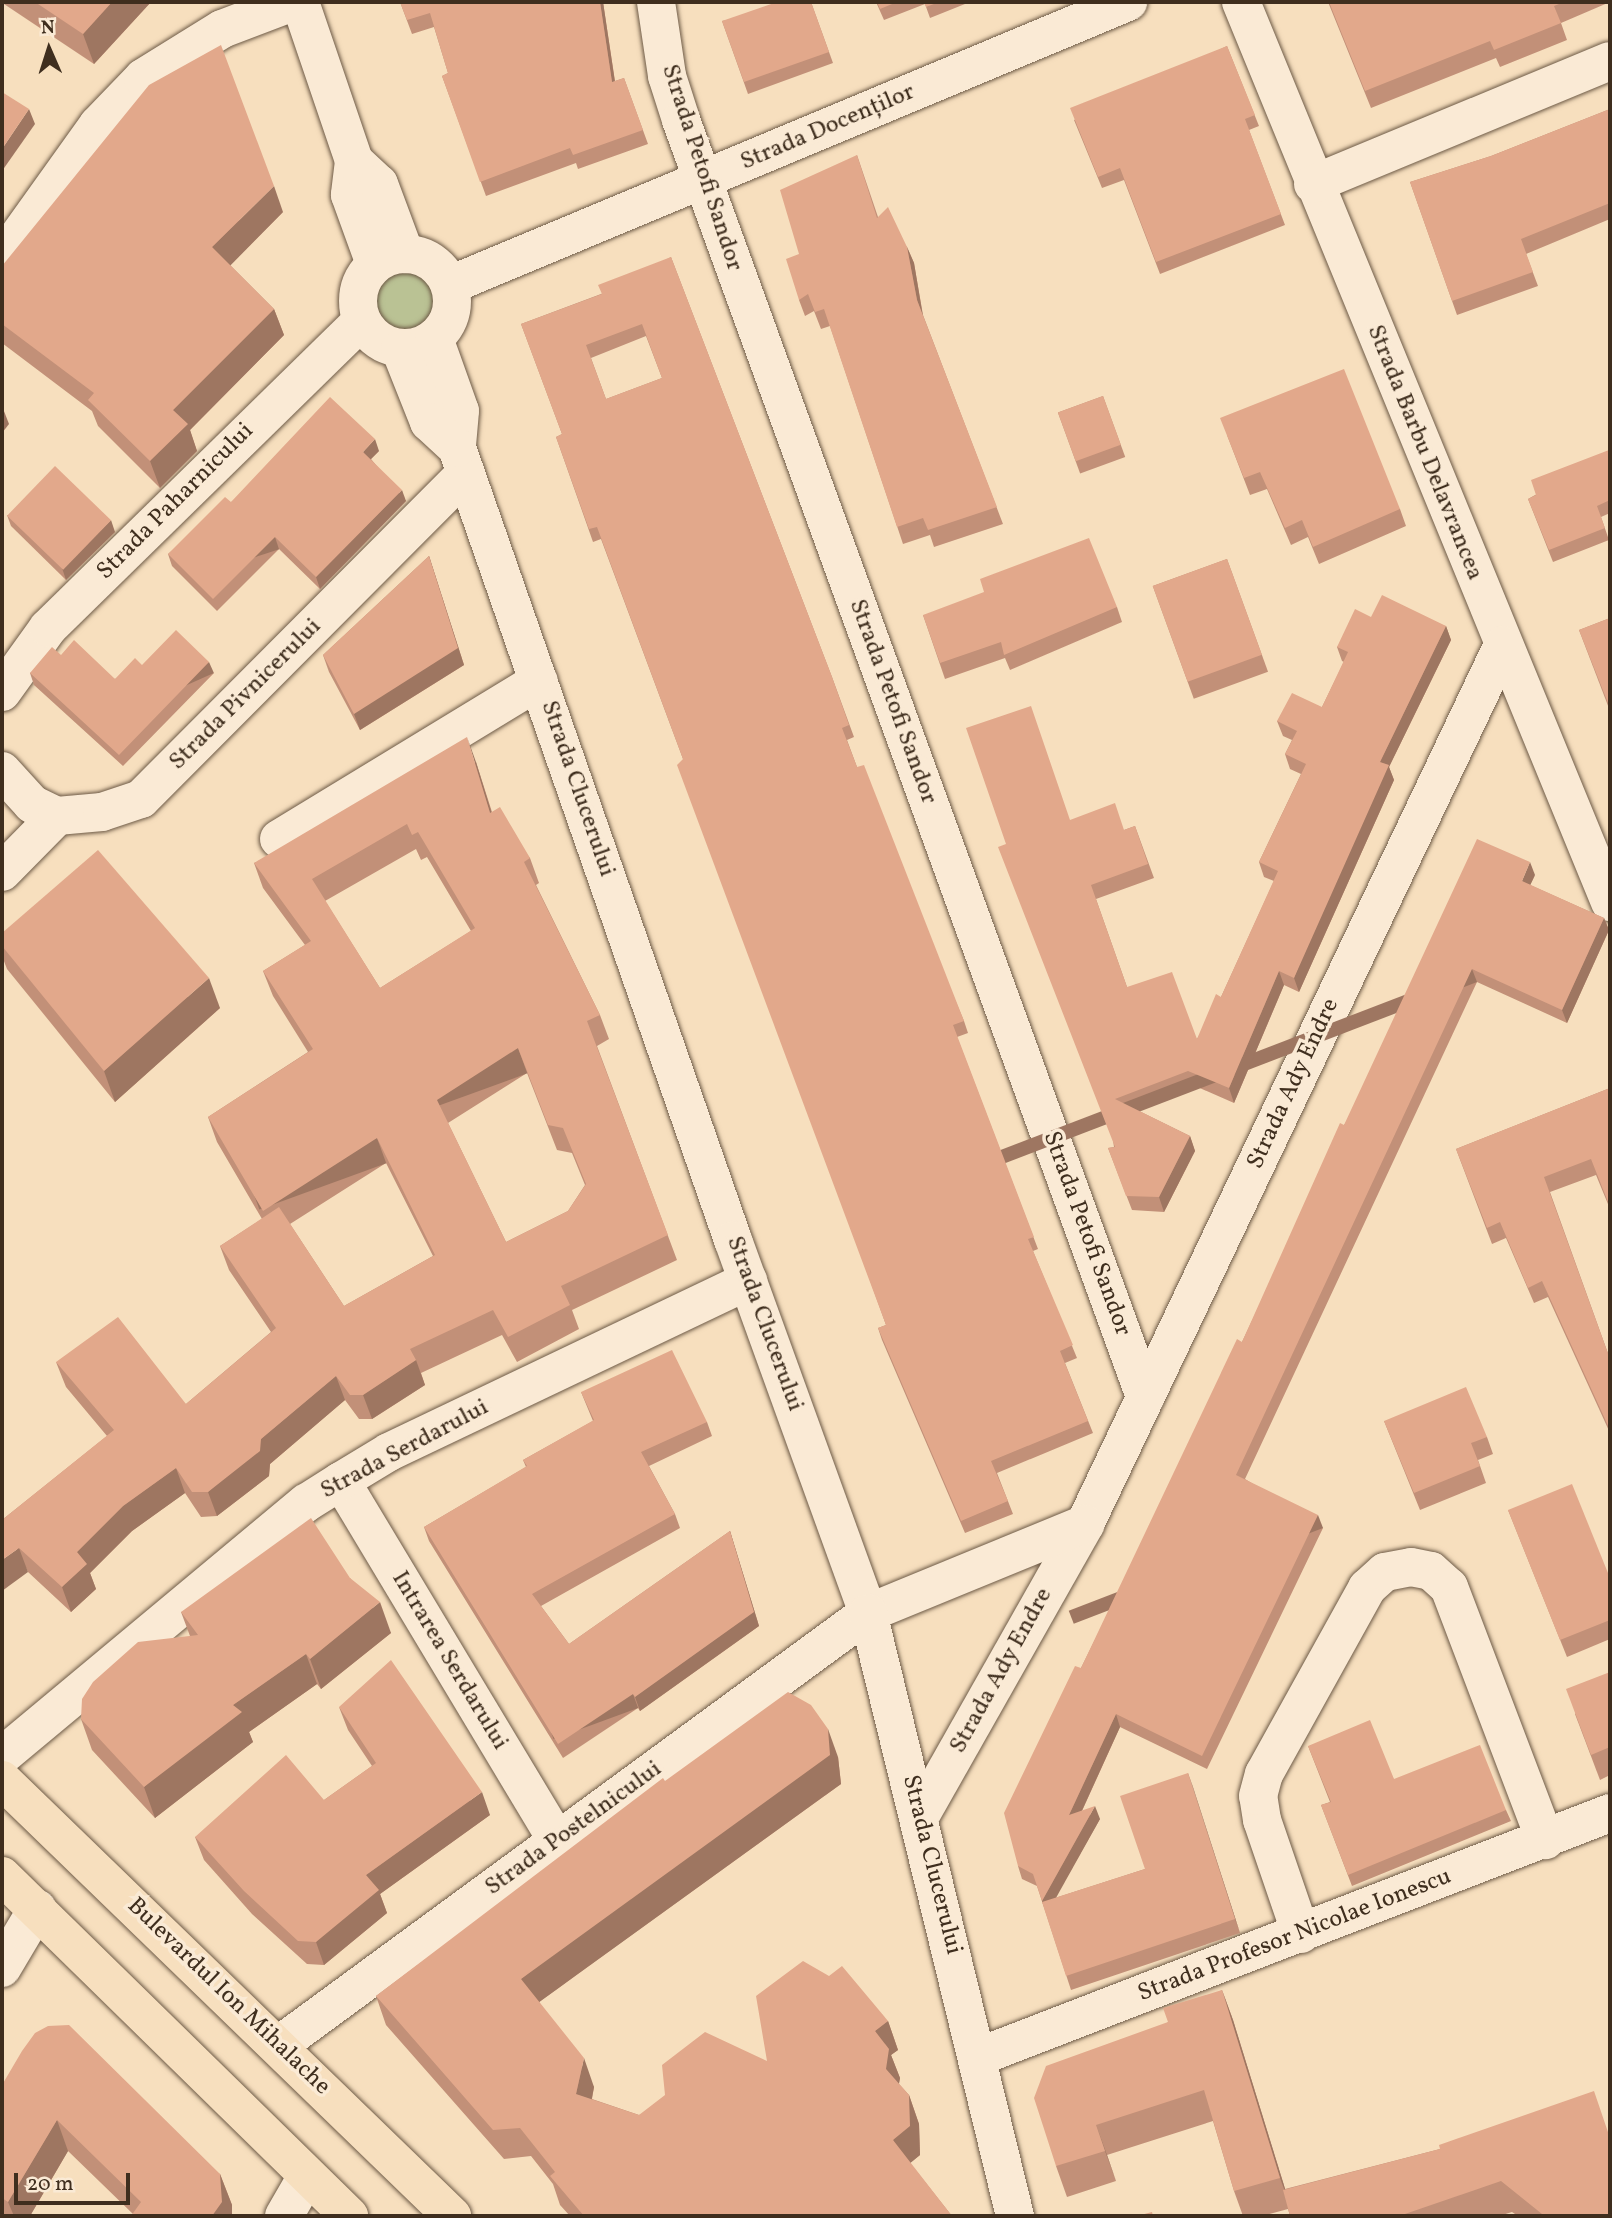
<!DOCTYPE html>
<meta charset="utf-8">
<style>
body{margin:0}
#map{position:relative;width:1612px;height:2218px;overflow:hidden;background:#f7dfbe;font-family:Vollkorn,serif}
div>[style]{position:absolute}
.green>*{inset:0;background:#bac294}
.round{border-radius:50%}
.roads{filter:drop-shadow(0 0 2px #6d5a46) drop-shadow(0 0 2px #6d5a46)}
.street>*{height:38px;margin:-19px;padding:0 19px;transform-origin:19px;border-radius:19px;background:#faead5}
.secondary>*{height:38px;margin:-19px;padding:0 19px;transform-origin:19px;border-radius:19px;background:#faead5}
.secondary>.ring{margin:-19px;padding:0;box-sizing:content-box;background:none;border:38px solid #faead5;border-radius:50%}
.primary>*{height:38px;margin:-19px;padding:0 19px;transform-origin:19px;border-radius:19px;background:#f7dfbe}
.wall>*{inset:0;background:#c29078;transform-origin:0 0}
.shaded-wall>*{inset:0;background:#9e7661;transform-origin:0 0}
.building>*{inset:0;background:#e2a88b;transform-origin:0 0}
span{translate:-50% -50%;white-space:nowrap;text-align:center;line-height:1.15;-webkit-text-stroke:7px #faead5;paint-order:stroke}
.street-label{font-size:24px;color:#3f2e1e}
.frame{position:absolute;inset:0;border:4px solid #3f2e1e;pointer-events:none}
.north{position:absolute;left:14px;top:14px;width:70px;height:70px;-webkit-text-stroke:5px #faead5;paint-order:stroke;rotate:357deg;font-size:19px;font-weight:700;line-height:28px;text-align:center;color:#3f2e1e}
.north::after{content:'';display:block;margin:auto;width:24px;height:32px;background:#3f2e1e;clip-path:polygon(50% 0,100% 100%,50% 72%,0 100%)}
.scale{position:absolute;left:14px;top:2173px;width:116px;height:32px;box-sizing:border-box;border:4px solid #3f2e1e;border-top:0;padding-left:9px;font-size:21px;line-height:24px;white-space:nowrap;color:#3f2e1e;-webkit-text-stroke:5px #faead5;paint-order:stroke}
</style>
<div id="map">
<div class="green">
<div class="round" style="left:373px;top:270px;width:62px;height:62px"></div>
</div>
<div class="roads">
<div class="street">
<div style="left:656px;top:2px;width:75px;rotate:81.5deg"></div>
<div style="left:667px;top:76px;width:46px;rotate:72.3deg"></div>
<div style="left:681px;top:120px;width:1359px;rotate:70.03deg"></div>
<div style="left:1241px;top:2px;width:973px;rotate:67.71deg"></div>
<div style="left:1313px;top:184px;width:321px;rotate:-22.5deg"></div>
<div style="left:2px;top:259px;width:165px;rotate:-54.4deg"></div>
<div style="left:98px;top:125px;width:65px;rotate:-46.2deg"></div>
<div style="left:143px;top:78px;width:93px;rotate:-31.8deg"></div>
<div style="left:222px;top:29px;width:76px;rotate:-20.8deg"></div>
<div style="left:450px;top:285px;width:735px;rotate:-22.66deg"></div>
<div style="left:2px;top:692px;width:79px;rotate:-54.3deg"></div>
<div style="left:48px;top:628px;width:438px;rotate:-44.4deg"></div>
<div style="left:2px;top:771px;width:45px;rotate:47.7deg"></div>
<div style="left:32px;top:804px;width:28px;rotate:26deg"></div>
<div style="left:279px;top:839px;width:304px;rotate:-31.3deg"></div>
<div style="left:2px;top:872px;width:78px;rotate:-45.5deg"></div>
<div style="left:57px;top:816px;width:45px;rotate:-5.1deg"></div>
<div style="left:102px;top:812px;width:41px;rotate:-18.4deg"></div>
<div style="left:141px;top:799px;width:460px;rotate:-45.1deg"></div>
<div style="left:341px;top:1481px;width:420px;rotate:59deg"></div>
<div style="left:2px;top:1756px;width:396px;rotate:-39.8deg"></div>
<div style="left:306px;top:1503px;width:41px;rotate:-32.2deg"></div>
<div style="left:341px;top:1481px;width:56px;rotate:-31.1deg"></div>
<div style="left:389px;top:1452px;width:398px;rotate:-25.5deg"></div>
<div style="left:919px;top:1818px;width:338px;rotate:-60.5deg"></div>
<div style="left:1085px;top:1524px;width:973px;rotate:-64.57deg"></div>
<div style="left:1301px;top:1934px;width:120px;rotate:-108.9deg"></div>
<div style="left:1262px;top:1820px;width:24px;rotate:-99deg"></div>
<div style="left:1258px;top:1796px;width:23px;rotate:-75deg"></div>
<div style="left:1264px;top:1774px;width:213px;rotate:-61deg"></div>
<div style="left:1367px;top:1588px;width:24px;rotate:-42deg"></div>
<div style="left:1385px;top:1572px;width:26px;rotate:-11deg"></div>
<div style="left:1411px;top:1567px;width:20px;rotate:11deg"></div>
<div style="left:1431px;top:1571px;width:24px;rotate:42deg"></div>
<div style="left:1449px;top:1587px;width:271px;rotate:69.2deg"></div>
<div style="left:2px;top:1968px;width:69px;rotate:-59.3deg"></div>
<div style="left:279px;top:2045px;width:730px;rotate:-36.26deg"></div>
<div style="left:868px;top:1613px;width:235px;rotate:-22.3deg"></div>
<div style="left:978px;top:2057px;width:677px;rotate:-21.11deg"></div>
<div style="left:284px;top:2216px;width:46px;rotate:-60.1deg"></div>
</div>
<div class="secondary">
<div style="left:300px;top:2px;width:168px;rotate:71.2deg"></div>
<div style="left:354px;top:161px;width:34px;rotate:97deg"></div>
<div style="left:350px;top:195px;width:73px;rotate:70.1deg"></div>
<div style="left:354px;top:161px;width:34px;rotate:43deg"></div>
<div style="left:379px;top:184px;width:75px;rotate:69.6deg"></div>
<div class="ring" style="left:358px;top:254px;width:56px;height:56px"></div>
<div style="left:434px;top:338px;width:77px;rotate:70.4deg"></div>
<div style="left:460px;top:411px;width:37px;rotate:95deg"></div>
<div style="left:457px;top:448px;width:839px;rotate:70.79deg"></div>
<div style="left:733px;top:1240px;width:397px;rotate:70.1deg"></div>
<div style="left:868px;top:1613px;width:621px;rotate:76.3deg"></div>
<div style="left:400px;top:349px;width:79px;rotate:68.3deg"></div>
<div style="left:429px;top:422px;width:38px;rotate:43deg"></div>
</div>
<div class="primary">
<div style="left:2px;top:1780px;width:627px;rotate:44.09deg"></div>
<div style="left:2px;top:1876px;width:486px;rotate:44.4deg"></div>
</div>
</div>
<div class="wall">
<div style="clip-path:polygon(3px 2px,151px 2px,94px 64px,4px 4px)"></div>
<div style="clip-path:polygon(400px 2px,603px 2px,615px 81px,624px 78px,648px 144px,578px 169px,576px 163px,486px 196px,442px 76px,448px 73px,434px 27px,412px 34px)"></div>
<div style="clip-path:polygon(811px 2px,833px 63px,748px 94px,722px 21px)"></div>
<div style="clip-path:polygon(876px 2px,970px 2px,930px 18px,925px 4px,884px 20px)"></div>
<div style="clip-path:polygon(1328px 2px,1610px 2px,1561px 23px,1567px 40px,1500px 67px,1496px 58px,1371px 108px)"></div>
<div style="clip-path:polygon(1227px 46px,1259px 126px,1249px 130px,1285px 225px,1160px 274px,1124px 180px,1102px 188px,1074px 120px)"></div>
<div style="clip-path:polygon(1610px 109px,1610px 219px,1526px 254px,1538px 286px,1457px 315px,1410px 182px,1491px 156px)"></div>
<div style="clip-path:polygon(857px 155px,878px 217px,907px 247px,914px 263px,923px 315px,1003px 524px,934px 547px,930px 535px,903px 544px,830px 326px,821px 329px,814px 311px,805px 316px,799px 300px,799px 254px)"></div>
<div style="clip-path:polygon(283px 212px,230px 265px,274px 309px,284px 335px,190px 430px,197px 451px,160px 488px,98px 426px,92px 411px,2px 343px,2px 266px)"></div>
<div style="clip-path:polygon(evenodd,671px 257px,832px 677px,854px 737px,847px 740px,857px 767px,964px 1021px,968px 1033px,957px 1037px,1038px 1249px,1033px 1251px,1077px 1358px,1065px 1363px,1093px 1433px,997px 1473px,1013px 1514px,965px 1533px,882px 1340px,878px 1328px,886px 1325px,683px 759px,601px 539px,593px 542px,556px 437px,562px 434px,521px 324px,601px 294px,671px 257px,646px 336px,662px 378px,606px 399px,591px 358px,646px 336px)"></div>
<div style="left:1103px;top:396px;width:65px;height:48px;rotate:70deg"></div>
<div style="clip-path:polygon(1227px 435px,1400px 509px,1406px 526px,1319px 564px,1308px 537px,1291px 545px,1267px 489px,1250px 495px)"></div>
<div style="clip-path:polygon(379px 451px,371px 459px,406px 501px,320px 589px,279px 549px,217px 611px,172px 566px,168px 554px,231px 502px)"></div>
<div style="clip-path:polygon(1610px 453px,1610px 513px,1601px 517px,1609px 540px,1553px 562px,1528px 499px)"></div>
<div style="clip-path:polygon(7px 515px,115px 532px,66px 580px,11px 526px)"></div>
<div style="clip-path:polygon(429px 556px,464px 665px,360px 730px,329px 672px,323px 655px)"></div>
<div style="left:1227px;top:559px;width:120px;height:79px;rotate:70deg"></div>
<div style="clip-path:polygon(1117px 607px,1122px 622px,1010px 670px,1005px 658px,945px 679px,923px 615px)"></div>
<div style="clip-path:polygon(1371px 617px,1446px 626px,1451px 640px,1389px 767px,1394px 780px,1299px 992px,1284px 985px,1234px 1103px,1193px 1085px,1133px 1108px,1190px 1136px,1195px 1151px,1164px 1212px,1132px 1210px,1108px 1148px,1114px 1147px,1070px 820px,1124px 830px,1135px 826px,1154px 878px,1096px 899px,1127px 987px,1197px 1039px,1221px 997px,1274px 881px,1264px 877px,1259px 862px,1301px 774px,1290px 769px,1285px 754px,1292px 740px,1283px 736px,1277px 721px,1322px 707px,1344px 662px,1342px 661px,1337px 647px)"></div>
<div style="clip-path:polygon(1610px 618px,1610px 711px,1579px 630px)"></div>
<div style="clip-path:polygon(61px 655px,115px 679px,142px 665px,214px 673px,123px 766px,34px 685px,30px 673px)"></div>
<div style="clip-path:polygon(evenodd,476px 762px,492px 812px,530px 858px,539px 883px,536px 885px,600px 1015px,609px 1039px,597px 1046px,677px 1260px,572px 1310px,579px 1329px,517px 1362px,502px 1335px,421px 1373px,425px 1385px,372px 1419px,359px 1419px,345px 1400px,270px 1464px,269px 1476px,217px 1516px,201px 1517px,185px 1493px,132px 1531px,90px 1573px,96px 1589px,71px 1612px,28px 1572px,2px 1520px,107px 1436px,66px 1387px,56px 1362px,186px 1404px,271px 1332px,229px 1270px,220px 1246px,262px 1219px,217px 1142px,208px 1117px,308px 1052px,273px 996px,263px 971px,305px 945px,263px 888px,254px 863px,476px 762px,416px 849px,421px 860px,427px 857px,471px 931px,380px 988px,325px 901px,416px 849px,476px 762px,527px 1073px,557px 1150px,572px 1153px,585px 1185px,568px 1211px,506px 1242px,448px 1123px,527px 1073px,476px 762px,386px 1163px,433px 1256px,344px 1306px,290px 1224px,386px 1163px)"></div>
<div style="clip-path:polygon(1535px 875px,1530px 885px,1604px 918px,1609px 930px,1567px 1023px,1477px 982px,1245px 1479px,1323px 1528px,1207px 1769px,1120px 1727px,1082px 1811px,1100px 1819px,1055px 1898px,1145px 1869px,1188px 1773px,1240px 1933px,1071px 1990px,1037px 1886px,1022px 1879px,1018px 1866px,1081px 1668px,1242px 1342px,1344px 1125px)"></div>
<div style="clip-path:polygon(2px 933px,220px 1008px,115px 1102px,7px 969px,2px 956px)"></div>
<div style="clip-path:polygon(1610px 1088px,1610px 1209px,1596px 1175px,1550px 1192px,1610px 1359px,1610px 1433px,1548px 1297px,1534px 1303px,1506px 1238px,1492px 1244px,1456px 1149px)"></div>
<div style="clip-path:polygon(581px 1392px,707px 1422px,712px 1436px,649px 1466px,675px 1514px,680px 1528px,541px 1606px,569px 1644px,730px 1531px,759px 1626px,640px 1711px,638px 1708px,563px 1758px,429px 1541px,424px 1527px,526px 1467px,523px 1460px,593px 1421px)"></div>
<div style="clip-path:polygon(1384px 1421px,1487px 1437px,1493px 1454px,1478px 1460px,1486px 1483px,1420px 1510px)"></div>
<div style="clip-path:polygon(1508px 1510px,1610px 1578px,1610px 1639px,1567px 1657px)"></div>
<div style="clip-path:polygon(350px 1578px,391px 1633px,321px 1689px,317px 1684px,249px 1732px,253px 1742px,155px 1818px,92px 1750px,81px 1719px,190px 1636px,181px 1612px)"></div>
<div style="clip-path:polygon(1610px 1672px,1610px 1775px,1600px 1780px,1575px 1714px)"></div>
<div style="clip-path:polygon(339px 1707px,490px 1815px,380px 1894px,387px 1913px,324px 1965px,307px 1964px,252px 1914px,204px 1860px,195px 1837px,324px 1800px,372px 1766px,348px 1730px)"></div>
<div style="clip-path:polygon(1308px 1746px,1394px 1779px,1506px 1810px,1511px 1821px,1352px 1886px,1321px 1805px,1330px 1802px)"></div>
<div style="clip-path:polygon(838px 1757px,841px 1784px,539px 2002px,594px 2087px,592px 2099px,639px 2115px,767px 2061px,888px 2021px,898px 2050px,891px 2055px,900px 2078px,899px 2084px,909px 2095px,919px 2124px,920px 2155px,910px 2163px,952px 2216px,570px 2216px,560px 2205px,553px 2184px,531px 2156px,504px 2159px,386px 2025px,376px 1996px,665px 1781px)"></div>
<div style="clip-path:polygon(1222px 1990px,1233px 2020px,1285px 2189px,1440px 2149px,1610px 2216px,1518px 2216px,1512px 2212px,1499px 2216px,1290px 2216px,1288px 2209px,1262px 2216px,1243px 2216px,1234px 2191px,1213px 2121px,1107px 2155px,1116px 2181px,1067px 2197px,1056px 2166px,1168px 2022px)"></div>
<div style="clip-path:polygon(2px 2085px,220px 2174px,232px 2205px,133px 2214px,68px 2151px,30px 2216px,2px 2216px)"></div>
</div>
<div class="shaded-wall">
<div style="clip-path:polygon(112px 2px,151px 2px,94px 64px,83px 34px)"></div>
<div style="clip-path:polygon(600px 2px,603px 2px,617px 96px,612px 82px)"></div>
<div style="clip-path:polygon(29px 109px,35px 124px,2px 171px,2px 149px)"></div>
<div style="clip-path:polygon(274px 186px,283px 212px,222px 274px,212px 247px)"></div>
<div style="clip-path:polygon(907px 247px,914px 263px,923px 317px,917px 300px)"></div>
<div style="clip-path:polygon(274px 309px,284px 335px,190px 430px,197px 451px,160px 488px,150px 461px,173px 410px)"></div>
<div style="clip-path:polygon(2px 406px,9px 424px,2px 433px)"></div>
<div style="clip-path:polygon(375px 439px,379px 451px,367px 463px,363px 452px)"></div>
<div style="clip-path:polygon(402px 490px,406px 501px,320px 589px,316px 577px)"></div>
<div style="clip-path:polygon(111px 520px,115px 532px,66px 580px,62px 568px)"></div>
<div style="left:275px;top:537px;width:13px;height:88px;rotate:72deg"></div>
<div style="clip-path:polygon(429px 556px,464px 665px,360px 730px,354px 714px)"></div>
<div style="clip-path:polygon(1446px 626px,1451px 640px,1389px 767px,1394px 780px,1299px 992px,1294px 978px,1380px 762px)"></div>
<div style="left:209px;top:662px;width:12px;height:129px;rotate:66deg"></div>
<div style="clip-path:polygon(467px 737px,476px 762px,499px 837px,490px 813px)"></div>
<div style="clip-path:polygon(1530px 862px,1535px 875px,1526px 894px,1522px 881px)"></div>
<div style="clip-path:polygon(1604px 918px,1609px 930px,1567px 1023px,1562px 1010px)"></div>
<div style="left:1472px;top:969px;width:14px;height:558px;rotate:69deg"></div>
<div style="clip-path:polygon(1279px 971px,1284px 985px,1234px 1103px,1229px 1088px)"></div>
<div style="clip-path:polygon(209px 978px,220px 1008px,115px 1102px,104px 1071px)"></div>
<div style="left:518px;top:1048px;width:27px;height:96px;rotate:70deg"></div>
<div style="clip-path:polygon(1190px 1136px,1195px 1151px,1164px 1212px,1159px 1197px)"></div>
<div style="left:377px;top:1138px;width:27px;height:135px;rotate:70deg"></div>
<div style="clip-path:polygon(416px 1360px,425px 1385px,372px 1419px,363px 1395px)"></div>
<div style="clip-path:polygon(336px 1376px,345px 1400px,270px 1464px,269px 1476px,217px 1516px,208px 1492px,261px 1439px)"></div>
<div style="clip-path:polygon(176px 1468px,185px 1493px,132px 1531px,90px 1573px,96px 1589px,71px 1612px,62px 1587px,77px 1552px,123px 1506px)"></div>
<div style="left:1318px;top:1515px;width:14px;height:267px;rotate:69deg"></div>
<div style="clip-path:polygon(730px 1531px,759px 1626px,640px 1711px,635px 1697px)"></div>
<div style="clip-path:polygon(19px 1548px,28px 1572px,2px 1591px,2px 1560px)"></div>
<div style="clip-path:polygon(380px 1602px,391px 1633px,321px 1689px,310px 1659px)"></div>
<div style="clip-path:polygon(306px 1654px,317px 1684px,249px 1732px,253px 1742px,155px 1818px,144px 1787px,233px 1705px)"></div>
<div style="left:633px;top:1694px;width:15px;height:90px;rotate:70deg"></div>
<div style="clip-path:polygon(1116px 1714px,1120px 1727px,1074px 1828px,1069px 1815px)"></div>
<div style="clip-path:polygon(828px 1729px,838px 1757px,841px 1784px,531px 2008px,521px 1979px)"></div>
<div style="clip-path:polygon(1188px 1773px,1193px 1787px,1240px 1933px,1235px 1919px)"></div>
<div style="clip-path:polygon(482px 1792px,490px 1815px,380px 1894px,387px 1913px,324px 1965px,316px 1942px,366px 1875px)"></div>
<div style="clip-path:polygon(1095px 1806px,1100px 1819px,1047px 1914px,1042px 1901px)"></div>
<div style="clip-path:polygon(1222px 1990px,1233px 2020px,1291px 2208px,1280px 2178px)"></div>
<div style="clip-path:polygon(888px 2021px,898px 2050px,891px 2055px,900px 2078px,896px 2098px,886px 2069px,875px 2031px)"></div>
<div style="clip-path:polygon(584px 2058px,594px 2087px,587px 2123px,576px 2094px)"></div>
<div style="clip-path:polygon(909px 2095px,919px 2124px,920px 2155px,903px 2169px,893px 2140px)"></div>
<div style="clip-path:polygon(57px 2120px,68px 2151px,30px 2216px,14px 2216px,8px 2202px)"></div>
<div style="clip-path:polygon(1096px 2125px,1107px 2155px,1116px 2181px,1105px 2151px)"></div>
<div style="clip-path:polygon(220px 2174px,232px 2205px,232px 2216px,212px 2216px)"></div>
</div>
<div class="building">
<div style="clip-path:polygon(35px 2px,112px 2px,83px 34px)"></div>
<div style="clip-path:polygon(400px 2px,600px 2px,612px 82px,624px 78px,643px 130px,573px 155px,570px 148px,480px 182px,442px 76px,448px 73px,430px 13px,407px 20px)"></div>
<div style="clip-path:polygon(777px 2px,811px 2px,829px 52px,744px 82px,722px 21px)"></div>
<div style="clip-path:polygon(877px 2px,897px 2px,880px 9px)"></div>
<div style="clip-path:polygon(924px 2px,939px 2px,926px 7px)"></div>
<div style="clip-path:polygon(1329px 2px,1564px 2px,1554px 6px,1561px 23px,1494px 50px,1490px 41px,1365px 91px)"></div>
<div style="clip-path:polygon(221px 45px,274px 186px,212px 247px,274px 309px,173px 410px,188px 424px,150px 461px,88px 400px,94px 393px,2px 324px,2px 266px,149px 85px)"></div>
<div style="clip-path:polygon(1227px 46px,1255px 115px,1245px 119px,1281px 214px,1156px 262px,1120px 168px,1098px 177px,1070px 108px)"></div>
<div style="clip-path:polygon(2px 92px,29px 109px,2px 149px)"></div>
<div style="clip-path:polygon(1610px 109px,1610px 203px,1521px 239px,1533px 272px,1452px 301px,1410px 182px,1491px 156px)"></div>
<div style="clip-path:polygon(857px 155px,877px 218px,888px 207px,907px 247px,917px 300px,997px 507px,928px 530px,923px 518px,897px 527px,824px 309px,815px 312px,808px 294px,799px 300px,786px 259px,799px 254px,780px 190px)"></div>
<div style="clip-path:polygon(evenodd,671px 257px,832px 677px,849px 725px,842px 728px,857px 767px,864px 765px,964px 1021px,953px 1025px,1034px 1237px,1028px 1239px,1073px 1345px,1060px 1351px,1088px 1421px,991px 1461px,1008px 1501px,961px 1521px,878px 1328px,886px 1325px,677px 765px,683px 759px,597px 527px,589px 529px,556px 437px,562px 434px,521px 324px,602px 294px,598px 285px,671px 257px,642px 324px,662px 378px,606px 399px,586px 345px,642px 324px)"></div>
<div style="clip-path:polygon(1344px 369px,1400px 509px,1313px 547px,1302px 520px,1285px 528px,1260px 472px,1244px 478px,1220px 418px)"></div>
<div style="left:1103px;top:396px;width:52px;height:48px;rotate:70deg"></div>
<div style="clip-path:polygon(330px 397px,375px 439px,363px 452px,402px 490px,316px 577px,275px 537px,213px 599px,168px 554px,225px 497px,231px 502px)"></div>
<div style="clip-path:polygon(1609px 450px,1610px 453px,1610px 500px,1597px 506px,1605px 528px,1549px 550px,1528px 499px,1536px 495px,1531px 480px)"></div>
<div style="left:55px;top:466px;width:78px;height:69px;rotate:44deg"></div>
<div style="clip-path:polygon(1089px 538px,1117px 607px,1004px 655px,1001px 642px,940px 663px,923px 615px,984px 592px,980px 579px)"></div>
<div style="clip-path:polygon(429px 556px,458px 648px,354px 714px,323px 655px)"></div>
<div style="left:1227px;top:559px;width:102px;height:79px;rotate:70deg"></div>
<div style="clip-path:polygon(1382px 595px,1446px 626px,1380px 762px,1389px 765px,1294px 978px,1279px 971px,1229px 1088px,1188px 1071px,1115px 1099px,1190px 1136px,1159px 1197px,1126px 1196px,1108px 1148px,1115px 1147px,998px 847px,1006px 844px,966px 728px,1031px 706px,1070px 820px,1115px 803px,1124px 830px,1135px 826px,1148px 864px,1091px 885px,1127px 987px,1172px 972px,1197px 1039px,1216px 994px,1221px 997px,1278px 871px,1259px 862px,1306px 764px,1285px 754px,1297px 731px,1277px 721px,1292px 693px,1322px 707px,1348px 652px,1337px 647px,1355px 609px,1371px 617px)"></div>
<div style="clip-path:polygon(1610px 618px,1610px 708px,1579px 630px)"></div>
<div style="clip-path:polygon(176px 630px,209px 662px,119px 755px,30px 673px,52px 647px,61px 655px,74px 640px,115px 679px,135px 658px,142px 665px)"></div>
<div style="clip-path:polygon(evenodd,467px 737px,490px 813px,500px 807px,530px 858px,524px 862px,600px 1015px,587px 1021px,668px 1235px,561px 1286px,570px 1305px,508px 1337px,493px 1310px,410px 1349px,416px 1360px,363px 1395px,350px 1395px,336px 1376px,261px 1439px,260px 1451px,208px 1492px,192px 1492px,176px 1468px,123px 1506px,77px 1552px,87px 1564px,62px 1587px,19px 1548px,2px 1560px,2px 1520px,114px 1430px,56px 1362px,118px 1317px,186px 1404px,276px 1328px,220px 1246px,279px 1207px,344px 1306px,435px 1255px,377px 1138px,263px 1211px,208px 1117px,313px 1049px,263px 971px,311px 941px,254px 863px,467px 737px,407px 824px,412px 835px,418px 832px,475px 928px,380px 988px,312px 879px,407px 824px,467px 737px,518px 1048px,548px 1125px,563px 1128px,586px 1184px,568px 1211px,506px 1242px,437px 1100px,518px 1048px)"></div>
<div style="clip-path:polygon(1477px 839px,1530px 862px,1522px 881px,1604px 918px,1562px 1010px,1472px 969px,1236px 1475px,1318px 1515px,1202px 1756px,1116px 1714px,1069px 1815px,1095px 1806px,1042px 1901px,1033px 1874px,1018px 1866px,1004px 1813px,1075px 1666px,1081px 1668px,1237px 1339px,1242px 1342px,1340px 1123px,1344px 1125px)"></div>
<div style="clip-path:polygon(98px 850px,209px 978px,104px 1071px,2px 946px,2px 933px)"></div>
<div style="clip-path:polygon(1610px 1088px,1610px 1207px,1591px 1159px,1544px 1177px,1610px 1359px,1610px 1430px,1542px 1281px,1528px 1288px,1500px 1222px,1487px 1228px,1456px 1149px)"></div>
<div style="clip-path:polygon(672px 1350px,707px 1422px,641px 1452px,675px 1514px,532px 1594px,569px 1644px,730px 1531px,754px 1612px,635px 1697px,633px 1694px,558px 1744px,424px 1527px,527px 1466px,523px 1460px,594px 1420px,581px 1392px)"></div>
<div style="clip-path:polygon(1466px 1387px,1487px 1437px,1471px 1443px,1480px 1466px,1414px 1493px,1384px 1421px)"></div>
<div style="clip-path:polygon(1572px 1484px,1610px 1578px,1610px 1620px,1560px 1640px,1508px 1510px)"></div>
<div style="clip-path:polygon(311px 1518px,350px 1578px,380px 1602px,310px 1659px,306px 1654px,233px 1705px,242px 1712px,144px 1787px,81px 1719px,82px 1699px,93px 1682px,138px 1642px,198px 1635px,181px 1612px)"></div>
<div style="clip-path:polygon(391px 1660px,482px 1792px,366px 1875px,379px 1890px,316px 1942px,298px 1941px,244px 1891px,195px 1837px,286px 1755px,324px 1800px,376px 1763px,339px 1707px)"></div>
<div style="clip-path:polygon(1610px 1672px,1610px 1747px,1591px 1755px,1566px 1689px)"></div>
<div style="clip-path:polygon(788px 1692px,811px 1705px,828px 1729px,830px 1755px,521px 1979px,584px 2058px,576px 2094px,639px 2115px,665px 2095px,662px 2065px,705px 2032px,767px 2061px,756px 1996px,803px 1961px,829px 1976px,842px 1966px,888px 2021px,875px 2031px,889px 2049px,886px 2069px,909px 2095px,910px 2126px,893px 2140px,952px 2216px,584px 2216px,550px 2176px,555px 2172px,520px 2128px,493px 2130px,376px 1996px,663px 1778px,665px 1781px)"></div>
<div style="clip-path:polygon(1370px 1720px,1394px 1779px,1480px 1745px,1506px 1810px,1348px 1875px,1321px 1805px,1331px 1802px,1308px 1746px)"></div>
<div style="clip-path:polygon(1188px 1773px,1235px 1919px,1066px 1976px,1042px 1902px,1145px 1869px,1120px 1796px)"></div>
<div style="clip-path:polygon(1222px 1990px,1280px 2178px,1234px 2191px,1204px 2090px,1096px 2125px,1105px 2151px,1056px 2166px,1034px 2098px,1046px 2066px,1168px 2022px,1163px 2008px)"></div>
<div style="clip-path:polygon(69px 2025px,220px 2174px,222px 2202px,212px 2216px,131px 2216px,141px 2202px,57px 2120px,8px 2202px,2px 2198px,2px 2085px,22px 2051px,35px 2033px,48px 2026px)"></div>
<div style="clip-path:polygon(1594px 2091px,1610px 2138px,1610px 2216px,1542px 2216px,1542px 2214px,1501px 2181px,1405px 2214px,1406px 2216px,1290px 2216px,1283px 2190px,1440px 2149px,1439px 2145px)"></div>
<div style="clip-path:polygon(1152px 2212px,1153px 2216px,1137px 2216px)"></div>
</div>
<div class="street-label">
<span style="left:828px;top:128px;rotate:-23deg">Strada Docenților</span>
<span style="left:701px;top:168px;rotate:72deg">Strada Petofi Sandor</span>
<span style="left:1424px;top:453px;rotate:68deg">Strada Barbu Delavrancea</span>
<span style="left:176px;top:502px;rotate:-45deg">Strada Paharnicului</span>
<span style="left:246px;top:695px;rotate:-45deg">Strada Pivnicerului</span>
<span style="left:892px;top:702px;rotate:70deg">Strada Petofi Sandor</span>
<span style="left:577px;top:789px;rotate:71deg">Strada Clucerului</span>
<span style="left:1294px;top:1084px;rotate:-65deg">Strada Ady Endre</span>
<span style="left:1086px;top:1234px;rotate:70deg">Strada Petofi Sandor</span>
<span style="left:764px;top:1324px;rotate:70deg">Strada Clucerului</span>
<span style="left:405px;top:1450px;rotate:-28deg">Strada Serdarului</span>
<span style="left:449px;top:1661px;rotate:59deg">Intrarea Serdarului</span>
<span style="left:1002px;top:1671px;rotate:-61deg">Strada Ady Endre</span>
<span style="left:574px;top:1829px;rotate:-36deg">Strada Postelnicului</span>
<span style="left:931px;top:1865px;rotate:76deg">Strada Clucerului</span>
<span style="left:1295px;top:1936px;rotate:-21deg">Strada Profesor Nicolae Ionescu</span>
<span style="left:228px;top:1997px;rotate:44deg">Bulevardul Ion Mihalache</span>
</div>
<div class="frame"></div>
<div class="north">N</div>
<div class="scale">20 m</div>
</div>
